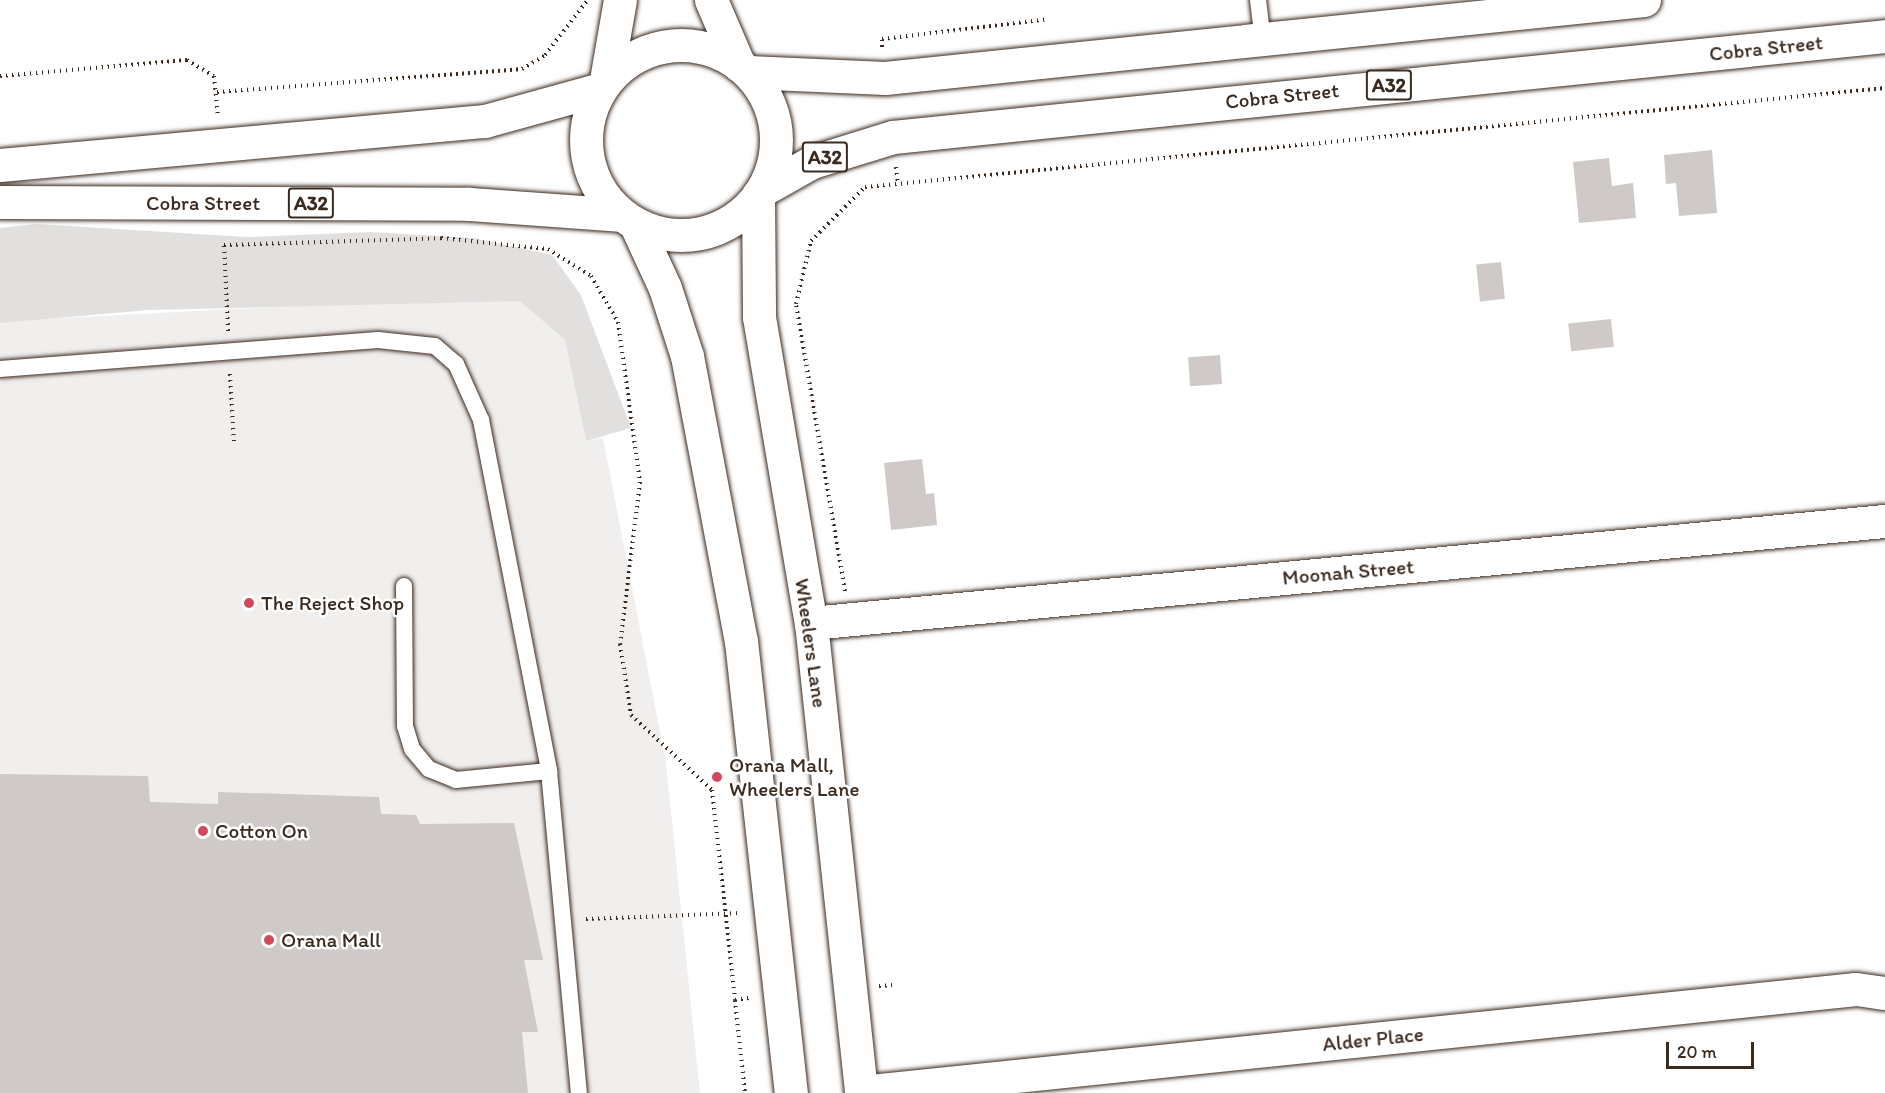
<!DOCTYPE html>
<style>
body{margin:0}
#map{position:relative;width:1885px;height:1093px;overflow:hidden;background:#fff;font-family:Itim,sans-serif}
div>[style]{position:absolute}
.built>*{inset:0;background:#f1efee}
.green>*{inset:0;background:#e2e0de}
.building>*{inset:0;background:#cfcac7;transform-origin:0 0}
.path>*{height:4px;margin-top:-2px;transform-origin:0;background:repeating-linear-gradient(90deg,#3b2a1e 0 1.5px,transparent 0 6px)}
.roads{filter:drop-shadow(0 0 2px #3b2a1e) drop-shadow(0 0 2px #3b2a1e)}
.service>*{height:16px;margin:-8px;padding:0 8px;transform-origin:8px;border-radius:8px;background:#fff}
.minor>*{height:33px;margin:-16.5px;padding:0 16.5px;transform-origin:16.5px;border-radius:16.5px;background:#fff}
.secondary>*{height:33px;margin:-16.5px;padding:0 16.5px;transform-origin:16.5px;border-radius:16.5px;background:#fff}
.trunk>*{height:33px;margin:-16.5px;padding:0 16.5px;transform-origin:16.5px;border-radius:16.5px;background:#fff}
.trunk>.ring{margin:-16.5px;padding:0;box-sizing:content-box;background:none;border:33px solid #fff;border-radius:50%}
.dots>*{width:16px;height:16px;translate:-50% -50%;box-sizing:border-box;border:3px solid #fff;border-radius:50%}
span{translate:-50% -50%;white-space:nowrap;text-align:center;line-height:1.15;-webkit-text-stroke:5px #fff;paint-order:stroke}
.shield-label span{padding:2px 4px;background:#fff;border:2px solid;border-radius:4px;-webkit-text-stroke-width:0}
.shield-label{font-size:20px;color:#3b2a1e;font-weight:700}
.street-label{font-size:21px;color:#3b2a1e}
.poi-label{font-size:21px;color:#3b2a1e}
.left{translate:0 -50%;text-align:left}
.scale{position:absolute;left:1666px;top:1042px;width:88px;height:27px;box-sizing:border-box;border:3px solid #3b2a1e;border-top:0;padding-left:8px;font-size:18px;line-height:21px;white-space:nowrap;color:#3b2a1e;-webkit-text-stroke:4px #fff;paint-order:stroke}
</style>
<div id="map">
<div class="built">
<div style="clip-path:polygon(520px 300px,565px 340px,586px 441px,603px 438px,666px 763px,700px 1093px,0 1093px,0 321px,392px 301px)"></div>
</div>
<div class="green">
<div style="clip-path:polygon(36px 224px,247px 237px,370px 232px,473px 238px,552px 255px,581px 295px,631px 428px,586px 441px,565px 340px,520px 301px,149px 310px,0 323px,0 228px)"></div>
</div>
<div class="building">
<div style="clip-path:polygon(1712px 150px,1717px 213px,1679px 216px,1676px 183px,1666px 184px,1664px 155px)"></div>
<div style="clip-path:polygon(1609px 158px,1612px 186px,1633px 183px,1636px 218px,1579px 223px,1573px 162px)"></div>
<div style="left:1501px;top:262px;width:37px;height:25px;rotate:84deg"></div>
<div style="left:1611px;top:319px;width:28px;height:43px;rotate:84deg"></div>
<div style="left:1220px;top:355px;width:29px;height:32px;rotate:86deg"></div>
<div style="clip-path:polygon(922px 459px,926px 494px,934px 493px,937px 525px,891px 530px,884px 463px)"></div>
<div style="clip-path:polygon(0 774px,148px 776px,150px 802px,218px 804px,218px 792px,379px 797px,381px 814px,416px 815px,420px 824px,514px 823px,543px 960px,524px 960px,538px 1032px,522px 1032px,528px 1093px,0 1093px)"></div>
</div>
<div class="path">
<div style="left:882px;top:47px;width:8px;rotate:-90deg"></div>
<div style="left:882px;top:39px;width:168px;rotate:-6.8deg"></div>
<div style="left:0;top:76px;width:188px;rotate:-4.9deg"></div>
<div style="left:187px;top:60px;width:31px;rotate:31deg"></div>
<div style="left:214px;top:76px;width:40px;rotate:84.3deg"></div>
<div style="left:217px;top:92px;width:306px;rotate:-4.3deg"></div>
<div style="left:522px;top:69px;width:27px;rotate:-31deg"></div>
<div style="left:545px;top:55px;width:68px;rotate:-52.1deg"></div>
<div style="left:896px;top:167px;width:17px;rotate:83deg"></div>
<div style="left:228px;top:331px;width:86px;rotate:-92.7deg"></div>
<div style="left:224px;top:245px;width:217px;rotate:-1.8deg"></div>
<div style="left:441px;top:238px;width:108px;rotate:5.9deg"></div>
<div style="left:548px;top:249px;width:51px;rotate:32.1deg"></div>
<div style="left:591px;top:276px;width:53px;rotate:59.6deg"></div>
<div style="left:618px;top:322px;width:162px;rotate:82.2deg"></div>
<div style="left:640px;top:482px;width:163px;rotate:97deg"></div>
<div style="left:620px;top:644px;width:72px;rotate:81.2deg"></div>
<div style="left:631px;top:715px;width:110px;rotate:42.8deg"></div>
<div style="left:712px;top:790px;width:211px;rotate:83.7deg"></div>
<div style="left:735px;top:1000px;width:14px;rotate:-8deg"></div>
<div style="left:230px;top:374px;width:68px;rotate:86.6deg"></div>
<div style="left:845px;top:591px;width:291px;rotate:-99.7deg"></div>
<div style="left:796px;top:304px;width:65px;rotate:-76.6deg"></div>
<div style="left:811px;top:241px;width:76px;rotate:-45deg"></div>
<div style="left:865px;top:187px;width:1025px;rotate:-5.54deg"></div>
<div style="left:586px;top:919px;width:154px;rotate:-2.2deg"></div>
<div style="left:879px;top:986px;width:13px;rotate:-4deg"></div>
<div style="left:735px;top:1000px;width:94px;rotate:83.9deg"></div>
</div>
<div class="roads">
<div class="service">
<div style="left:1258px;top:0;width:38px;rotate:83deg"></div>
<div style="left:0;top:369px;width:379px;rotate:-4.4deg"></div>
<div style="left:378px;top:340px;width:57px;rotate:6deg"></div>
<div style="left:435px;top:346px;width:28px;rotate:41deg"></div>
<div style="left:456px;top:364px;width:61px;rotate:65.9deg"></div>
<div style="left:481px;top:420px;width:358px;rotate:79deg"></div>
<div style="left:549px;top:771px;width:323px;rotate:84.7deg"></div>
<div style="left:404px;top:586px;width:140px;rotate:89.6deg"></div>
<div style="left:405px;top:726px;width:24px;rotate:73deg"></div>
<div style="left:412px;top:749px;width:26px;rotate:50deg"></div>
<div style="left:429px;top:769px;width:29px;rotate:22deg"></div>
<div style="left:456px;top:780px;width:93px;rotate:-5.5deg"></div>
</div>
<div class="minor">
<div style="left:811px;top:623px;width:1079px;rotate:-5.43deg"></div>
<div style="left:861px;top:1092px;width:1000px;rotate:-5.91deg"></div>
<div style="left:1856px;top:989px;width:29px;rotate:8deg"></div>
</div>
<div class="secondary">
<div style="left:711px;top:0;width:71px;rotate:66.7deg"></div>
<div style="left:606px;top:80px;width:81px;rotate:-80.1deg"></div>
<div style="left:758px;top:195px;width:122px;rotate:89.5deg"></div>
<div style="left:759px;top:317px;width:310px;rotate:80.4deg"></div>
<div style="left:811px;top:623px;width:473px;rotate:83.9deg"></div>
<div style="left:636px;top:225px;width:69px;rotate:65.3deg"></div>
<div style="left:665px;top:288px;width:71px;rotate:72.1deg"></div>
<div style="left:687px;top:356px;width:290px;rotate:79.3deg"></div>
<div style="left:741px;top:641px;width:455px;rotate:83.7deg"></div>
</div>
<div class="trunk">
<div class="ring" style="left:586px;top:45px;width:157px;height:157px"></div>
<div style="left:748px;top:72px;width:137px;rotate:2.5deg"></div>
<div style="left:885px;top:78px;width:763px;rotate:-5.87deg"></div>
<div style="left:0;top:165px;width:487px;rotate:-5.2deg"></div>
<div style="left:485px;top:121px;width:119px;rotate:-15.5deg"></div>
<div style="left:762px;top:190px;width:57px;rotate:-29.2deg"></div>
<div style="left:812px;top:162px;width:85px;rotate:-17.2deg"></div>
<div style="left:893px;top:137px;width:997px;rotate:-5.81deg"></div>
<div style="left:0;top:202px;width:469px;rotate:0.2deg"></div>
<div style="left:469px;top:204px;width:152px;rotate:4.1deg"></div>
</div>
</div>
<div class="dots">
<div style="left:249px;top:603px;background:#d1495b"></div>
<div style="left:717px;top:777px;background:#d1495b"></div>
<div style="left:203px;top:831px;background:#d1495b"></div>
<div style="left:269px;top:940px;background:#d1495b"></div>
</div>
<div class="shield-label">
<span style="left:1389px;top:85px">A32</span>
<span style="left:825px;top:157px">A32</span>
<span style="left:311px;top:203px">A32</span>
</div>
<div class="street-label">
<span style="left:1766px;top:48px;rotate:-6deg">Cobra Street</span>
<span style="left:1282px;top:96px;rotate:-6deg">Cobra Street</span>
<span style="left:203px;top:203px">Cobra Street</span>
<span style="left:1348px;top:572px;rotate:-5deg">Moonah Street</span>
<span style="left:811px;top:643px;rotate:82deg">Wheelers Lane</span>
<span style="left:1373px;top:1039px;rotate:-6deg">Alder Place</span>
</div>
<div class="poi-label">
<span class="left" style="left:261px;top:603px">The Reject Shop</span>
<span class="left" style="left:729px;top:777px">Orana Mall,<br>Wheelers Lane</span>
<span class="left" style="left:215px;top:831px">Cotton On</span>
<span class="left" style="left:281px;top:940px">Orana Mall</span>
</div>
<div class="scale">20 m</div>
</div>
